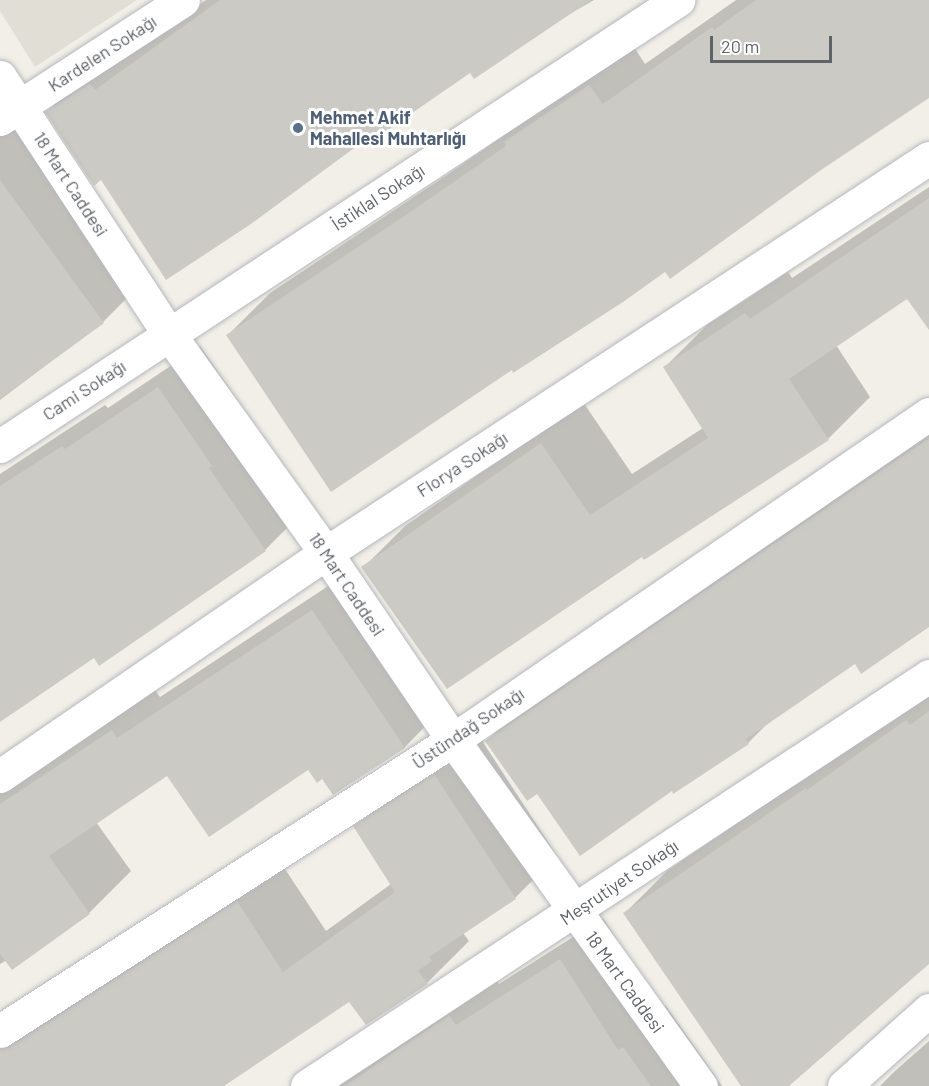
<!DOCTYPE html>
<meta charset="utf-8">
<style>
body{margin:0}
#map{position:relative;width:929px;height:1086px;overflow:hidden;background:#f1efe8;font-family:Barlow,sans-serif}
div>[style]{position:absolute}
.education>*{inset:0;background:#e1ded6}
.shadow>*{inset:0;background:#0003}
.building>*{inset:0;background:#cccac5}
.roads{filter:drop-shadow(0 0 2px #b5b8bc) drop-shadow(0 0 2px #b5b8bc)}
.minor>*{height:33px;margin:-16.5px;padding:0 16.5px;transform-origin:16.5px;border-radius:16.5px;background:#fff}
.dots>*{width:16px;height:16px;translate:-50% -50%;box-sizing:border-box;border:3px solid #fff;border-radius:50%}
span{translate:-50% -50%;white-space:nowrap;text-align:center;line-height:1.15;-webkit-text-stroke:6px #fff;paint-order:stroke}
.street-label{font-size:18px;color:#5f6368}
.service-label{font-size:18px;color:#4e5e75;font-weight:700}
.left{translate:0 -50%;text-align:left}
.scale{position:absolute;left:710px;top:36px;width:122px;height:27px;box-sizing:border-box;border:3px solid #5f6368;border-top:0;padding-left:8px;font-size:18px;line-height:21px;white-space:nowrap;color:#5f6368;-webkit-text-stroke:4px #fff;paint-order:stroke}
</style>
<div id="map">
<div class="education">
<div style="clip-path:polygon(0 0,137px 0,35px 67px,0 11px)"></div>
</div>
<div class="shadow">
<div style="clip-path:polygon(206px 0,594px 0,470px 71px,361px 141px,102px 178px,47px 112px,89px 70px,137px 49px)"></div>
<div style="clip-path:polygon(736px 0,929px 0,929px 97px,512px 368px,228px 335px,270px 293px,450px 173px,532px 116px,548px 100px,632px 44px,645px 64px)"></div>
<div style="clip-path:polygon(0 77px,145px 280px,103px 322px,0 400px)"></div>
<div style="clip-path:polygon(929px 187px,929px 328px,908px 297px,836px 345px,870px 397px,828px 439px,643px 555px,363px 568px,405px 526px,583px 402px,632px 474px,703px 428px,665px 367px,707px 325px,788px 272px,792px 278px)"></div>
<div style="clip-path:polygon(200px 346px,253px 423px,250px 426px,307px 508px,265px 550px,99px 664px,94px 656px,0 720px,0 474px,105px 405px,108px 408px)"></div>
<div style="clip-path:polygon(929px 426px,929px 626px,855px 662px,771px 720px,748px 743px,674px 792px,672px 789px,537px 792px,487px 741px,529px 699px)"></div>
<div style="clip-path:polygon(354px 569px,446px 705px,405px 747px,333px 793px,323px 777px,309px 768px,168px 774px,96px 822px,131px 871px,89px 913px,0 964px,0 792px,154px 689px,160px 697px)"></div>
<div style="clip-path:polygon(929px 693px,929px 962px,787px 1086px,743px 1086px,625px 913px,667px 871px)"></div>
<div style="clip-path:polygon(477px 733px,557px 856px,515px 898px,463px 933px,469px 941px,427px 983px,350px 1000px,223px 1086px,0 1086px,0 1037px,279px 860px,326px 931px,391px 884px,355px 827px,397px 785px)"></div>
<div style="clip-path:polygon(603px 918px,661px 1009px,666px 1006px,722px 1086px,313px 1086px,492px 974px,499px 984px)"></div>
<div style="clip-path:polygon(929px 1041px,929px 1086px,880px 1086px,895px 1071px)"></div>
</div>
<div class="building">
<div style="clip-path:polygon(220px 0,591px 0,474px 79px,470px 73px,363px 147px,361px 143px,251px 224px,166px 280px,101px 180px,94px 186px,45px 112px,90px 83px,95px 90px)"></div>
<div style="clip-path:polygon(756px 0,929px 0,929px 98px,821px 170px,670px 279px,665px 272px,623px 302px,513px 373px,512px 370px,331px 492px,226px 335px,406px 215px,506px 146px,504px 142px,589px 85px,603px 104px,712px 27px,714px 30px)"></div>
<div style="clip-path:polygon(0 180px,104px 323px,0 399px)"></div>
<div style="clip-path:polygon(929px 198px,929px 330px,907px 299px,789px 379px,829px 440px,644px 560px,642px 557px,447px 689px,361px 567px,541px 443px,590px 515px,708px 438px,663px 367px,745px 313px,750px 319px)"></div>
<div style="clip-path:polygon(158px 387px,212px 466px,209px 468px,266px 551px,99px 666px,94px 658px,0 722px,0 486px,62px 446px,65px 449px)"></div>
<div style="clip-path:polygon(929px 438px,929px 627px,861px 674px,855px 664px,746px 739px,749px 744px,673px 794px,672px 791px,580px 856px,537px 794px,527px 801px,485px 741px)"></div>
<div style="clip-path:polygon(312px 610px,405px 748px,333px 795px,322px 779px,317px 783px,308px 770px,209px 837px,167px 776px,49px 856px,90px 914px,12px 970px,0 954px,0 804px,112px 730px,117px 738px)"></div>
<div style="clip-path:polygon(929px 711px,929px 964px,789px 1086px,741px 1086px,623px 913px,806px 788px,807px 790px,906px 720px,910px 725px)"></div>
<div style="clip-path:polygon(434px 774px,516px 899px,429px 957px,432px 961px,418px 971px,428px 984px,366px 1025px,349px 1002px,224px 1086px,0 1086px,0 1050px,10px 1047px,237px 901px,283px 972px,395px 892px,353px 826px)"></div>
<div style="clip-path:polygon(560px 959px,618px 1050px,623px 1047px,651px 1086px,345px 1086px,449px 1015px,456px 1025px)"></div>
</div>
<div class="roads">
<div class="minor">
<div style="left:0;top:77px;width:308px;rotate:56.7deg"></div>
<div style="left:169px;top:334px;width:269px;rotate:54.4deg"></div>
<div style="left:326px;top:553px;width:226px;rotate:55.8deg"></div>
<div style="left:453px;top:740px;width:426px;rotate:54.4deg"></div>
<div style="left:0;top:119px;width:218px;rotate:-33deg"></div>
<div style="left:0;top:446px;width:812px;rotate:-33.34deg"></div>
<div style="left:0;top:776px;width:395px;rotate:-34.4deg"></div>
<div style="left:326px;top:553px;width:721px;rotate:-33.23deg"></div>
<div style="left:0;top:1031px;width:538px;rotate:-32.72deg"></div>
<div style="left:453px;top:740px;width:577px;rotate:-34.41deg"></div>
<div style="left:307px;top:1086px;width:745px;rotate:-33.39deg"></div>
<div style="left:844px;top:1086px;width:114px;rotate:-41.8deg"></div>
</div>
</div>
<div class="dots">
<div style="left:298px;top:128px;background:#5c6f8a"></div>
</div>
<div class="street-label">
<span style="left:102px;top:53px;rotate:-33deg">Kardelen Sokağı</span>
<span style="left:71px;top:184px;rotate:57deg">18 Mart Caddesi</span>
<span style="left:378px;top:197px;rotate:-33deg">İstiklal Sokağı</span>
<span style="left:84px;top:390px;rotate:-33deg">Cami Sokağı</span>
<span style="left:462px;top:464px;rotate:-33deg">Florya Sokağı</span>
<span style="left:347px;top:584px;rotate:56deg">18 Mart Caddesi</span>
<span style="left:468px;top:728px;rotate:-34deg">Üstündağ Sokağı</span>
<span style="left:619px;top:882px;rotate:-34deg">Meşrutiyet Sokağı</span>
<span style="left:625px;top:982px;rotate:54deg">18 Mart Caddesi</span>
</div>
<div class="service-label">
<span class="left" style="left:310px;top:128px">Mehmet Akif<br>Mahallesi Muhtarlığı</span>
</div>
<div class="scale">20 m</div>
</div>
